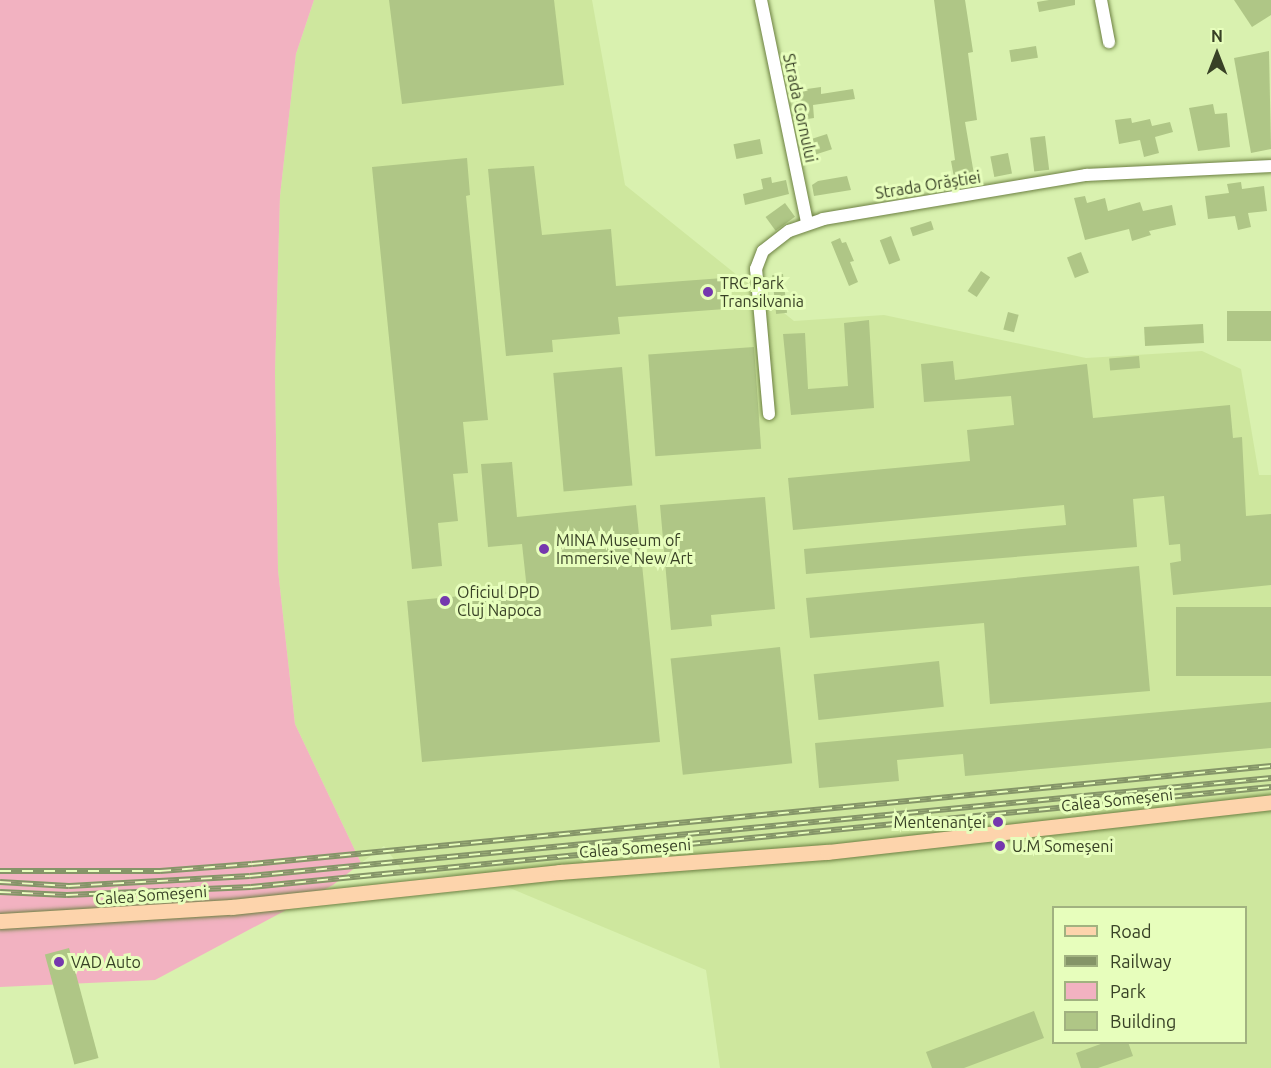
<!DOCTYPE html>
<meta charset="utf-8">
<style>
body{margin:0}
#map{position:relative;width:1271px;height:1068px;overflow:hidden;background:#d9f1af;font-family:Ubuntu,sans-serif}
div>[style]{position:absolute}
.built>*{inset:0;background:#cee79e}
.green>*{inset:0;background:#f2b2c1}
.building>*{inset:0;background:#afc686;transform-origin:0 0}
.roads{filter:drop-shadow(0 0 2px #6c8042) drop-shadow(0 0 2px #6c8042)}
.minor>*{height:12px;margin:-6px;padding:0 6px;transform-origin:6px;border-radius:6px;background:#fff}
.major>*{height:15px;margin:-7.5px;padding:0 7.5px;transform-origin:7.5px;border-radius:7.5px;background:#fdd4ac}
.rail>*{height:6px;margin-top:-3px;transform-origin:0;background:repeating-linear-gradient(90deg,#e7febc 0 11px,#859568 0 22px);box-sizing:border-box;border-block:2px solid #859568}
.dots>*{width:16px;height:16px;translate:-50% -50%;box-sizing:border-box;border:3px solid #e7febc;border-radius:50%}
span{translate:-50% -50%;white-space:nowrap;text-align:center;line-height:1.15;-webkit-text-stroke:6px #e7febc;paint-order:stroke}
.street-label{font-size:16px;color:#384126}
.poi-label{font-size:16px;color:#384126}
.left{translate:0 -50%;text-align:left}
.right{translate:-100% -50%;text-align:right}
.legend{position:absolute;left:1052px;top:906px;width:195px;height:138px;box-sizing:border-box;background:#e7febc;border:2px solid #a1b280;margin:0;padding:8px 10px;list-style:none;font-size:18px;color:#384126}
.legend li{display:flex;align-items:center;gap:12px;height:30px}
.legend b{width:30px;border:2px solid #a1b280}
.north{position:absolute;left:1187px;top:24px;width:60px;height:60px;-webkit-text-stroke:4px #e7febc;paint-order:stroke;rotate:0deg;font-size:16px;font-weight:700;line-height:24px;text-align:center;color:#384126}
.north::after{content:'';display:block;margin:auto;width:21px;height:27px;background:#384126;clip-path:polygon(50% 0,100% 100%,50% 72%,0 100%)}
</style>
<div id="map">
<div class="built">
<div style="clip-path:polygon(evenodd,314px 0,592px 0,625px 185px,794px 321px,884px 315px,1086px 358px,1202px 351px,1241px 369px,1259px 475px,1271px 475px,1271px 1068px,720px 1068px,706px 970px,479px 875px,405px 874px,384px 846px,361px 863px,295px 724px,278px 570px,275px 372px,280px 196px,296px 54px,314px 0,1054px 908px,1246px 908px,1246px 1042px,1054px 1042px,1054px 908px)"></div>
</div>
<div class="green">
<div style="clip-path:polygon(0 0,314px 0,296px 54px,280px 196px,275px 372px,278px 570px,295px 724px,361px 863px,333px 885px,155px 980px,0 987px)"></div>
</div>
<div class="building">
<div style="clip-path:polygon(389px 0,554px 0,564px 85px,402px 104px)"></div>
<div style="clip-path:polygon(934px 0,965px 0,973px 52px,968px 53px,977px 120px,965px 122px,975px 180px,955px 183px,951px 161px,955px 160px)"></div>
<div style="clip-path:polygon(1049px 0,1075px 0,1075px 5px,1039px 12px,1037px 2px)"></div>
<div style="clip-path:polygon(1234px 0,1271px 0,1271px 15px,1252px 27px)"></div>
<div style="left:1036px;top:46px;width:12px;height:27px;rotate:81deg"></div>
<div style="clip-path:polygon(1269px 51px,1271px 149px,1251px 153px,1234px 58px)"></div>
<div style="clip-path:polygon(821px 87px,821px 94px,853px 89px,855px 99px,813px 105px,814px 118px,801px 120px,793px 91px)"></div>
<div style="clip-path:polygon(1213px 104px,1215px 114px,1227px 113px,1230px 147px,1198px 151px,1189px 108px)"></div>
<div style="clip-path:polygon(1131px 118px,1132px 123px,1150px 119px,1152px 126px,1170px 122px,1173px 132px,1155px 137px,1159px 153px,1144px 157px,1140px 140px,1119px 144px,1115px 120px)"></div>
<div style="left:827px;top:134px;width:16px;height:27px;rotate:72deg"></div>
<div style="left:1045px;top:136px;width:34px;height:15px;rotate:83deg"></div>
<div style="left:760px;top:139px;width:15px;height:27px;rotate:79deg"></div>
<div style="left:1008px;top:153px;width:21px;height:18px;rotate:79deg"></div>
<div style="clip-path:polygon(467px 158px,470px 195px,466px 196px,488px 420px,463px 422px,468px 473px,453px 474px,458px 521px,438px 523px,442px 566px,412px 569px,372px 167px)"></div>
<div style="clip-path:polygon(534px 166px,542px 235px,611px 229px,616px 286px,723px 278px,725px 309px,618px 317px,620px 334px,552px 340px,553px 352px,506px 356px,488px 169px)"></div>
<div style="clip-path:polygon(847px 176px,851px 190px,814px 196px,812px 185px,818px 181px)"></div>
<div style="clip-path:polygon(771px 177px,772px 183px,786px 180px,789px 194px,745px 205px,743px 194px,763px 189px,761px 179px)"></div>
<div style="clip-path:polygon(1241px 182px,1242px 189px,1264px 186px,1267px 211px,1248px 213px,1251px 227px,1238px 230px,1235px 216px,1208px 219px,1205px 196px,1229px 193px,1227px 184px)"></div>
<div style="clip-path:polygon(1085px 196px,1087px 203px,1105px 198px,1108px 211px,1140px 202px,1143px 211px,1172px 205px,1176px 225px,1149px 231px,1151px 235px,1132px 241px,1129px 229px,1085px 240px,1074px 198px)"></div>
<div style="left:785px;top:203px;width:17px;height:24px;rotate:54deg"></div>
<div style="left:931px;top:221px;width:9px;height:22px;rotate:72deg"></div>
<div style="left:891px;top:236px;width:26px;height:12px;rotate:69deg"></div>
<div style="clip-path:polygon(840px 238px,842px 243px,846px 242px,854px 261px,850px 262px,858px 282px,849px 286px,831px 242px)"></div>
<div style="left:1081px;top:252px;width:22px;height:15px;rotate:69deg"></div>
<div style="left:981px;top:271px;width:11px;height:24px;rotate:34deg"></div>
<div style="left:783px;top:274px;width:39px;height:11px;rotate:84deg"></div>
<div style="left:1271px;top:311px;width:30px;height:44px;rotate:90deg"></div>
<div style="left:1008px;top:312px;width:11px;height:18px;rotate:15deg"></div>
<div style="clip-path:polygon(869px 320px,874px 408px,791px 415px,783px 334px,805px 333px,808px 389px,848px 386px,844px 323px)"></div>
<div style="left:1203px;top:324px;width:19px;height:59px;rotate:87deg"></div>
<div style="left:754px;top:347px;width:102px;height:106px;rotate:86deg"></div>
<div style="left:1139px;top:356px;width:12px;height:30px;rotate:85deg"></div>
<div style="clip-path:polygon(953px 361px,955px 380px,1087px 364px,1093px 418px,1230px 405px,1233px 438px,1242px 437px,1246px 516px,1271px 514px,1271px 585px,1173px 595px,1170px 563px,1181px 561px,1180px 544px,1169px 545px,1164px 496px,1133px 499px,1137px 547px,806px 574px,804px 549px,1066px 525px,1064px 505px,793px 530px,788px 478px,970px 461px,967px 430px,1014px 425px,1011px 396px,924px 402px,921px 364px)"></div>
<div style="left:622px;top:367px;width:119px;height:69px;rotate:85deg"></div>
<div style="clip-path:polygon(512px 462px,517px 517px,636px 505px,660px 742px,422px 762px,407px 601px,527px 590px,522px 544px,488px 547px,481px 464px)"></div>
<div style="clip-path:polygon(765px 497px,775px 609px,711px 615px,712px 626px,671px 630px,660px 505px)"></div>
<div style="clip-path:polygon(1139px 566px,1150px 691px,990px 704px,984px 623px,810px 638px,806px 598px)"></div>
<div style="left:1271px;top:607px;width:69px;height:95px;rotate:90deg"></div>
<div style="left:780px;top:647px;width:117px;height:110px;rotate:84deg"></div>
<div style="left:939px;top:661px;width:46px;height:126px;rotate:84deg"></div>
<div style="clip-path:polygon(1271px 702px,1271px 748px,965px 776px,963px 754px,897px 760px,899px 781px,819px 788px,815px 743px)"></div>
<div style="left:69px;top:948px;width:114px;height:25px;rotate:75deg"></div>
<div style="clip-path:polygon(1034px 1011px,1044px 1038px,964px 1068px,932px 1068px,926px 1052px)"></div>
<div style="clip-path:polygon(1106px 1042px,1128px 1042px,1133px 1056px,1098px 1068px,1081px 1068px,1076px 1053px)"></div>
</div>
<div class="roads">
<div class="minor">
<div style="left:761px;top:0;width:228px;rotate:78.3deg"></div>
<div style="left:1101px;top:0;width:43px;rotate:79.2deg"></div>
<div style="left:769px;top:414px;width:146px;rotate:-95.1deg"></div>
<div style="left:756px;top:269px;width:19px;rotate:-69deg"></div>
<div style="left:763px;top:251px;width:33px;rotate:-38deg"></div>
<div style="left:789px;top:231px;width:36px;rotate:-19deg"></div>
<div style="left:823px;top:219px;width:267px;rotate:-9.5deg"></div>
<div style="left:1086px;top:175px;width:185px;rotate:-2.8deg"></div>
</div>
<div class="major">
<div style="left:0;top:921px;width:232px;rotate:-3.5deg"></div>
<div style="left:232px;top:907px;width:330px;rotate:-6.1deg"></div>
<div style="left:560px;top:872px;width:268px;rotate:-4.3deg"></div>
<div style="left:827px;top:852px;width:447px;rotate:-6.4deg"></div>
</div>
</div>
<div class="rail">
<div style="left:0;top:871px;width:160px"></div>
<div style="left:160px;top:871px;width:92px;rotate:-4.4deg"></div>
<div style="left:252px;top:864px;width:1024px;rotate:-5.49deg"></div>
<div style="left:0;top:882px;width:69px;rotate:3.3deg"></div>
<div style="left:69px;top:886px;width:181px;rotate:-3.2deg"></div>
<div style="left:250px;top:876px;width:1026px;rotate:-5.48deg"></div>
<div style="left:0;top:892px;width:67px;rotate:2.6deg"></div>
<div style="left:67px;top:895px;width:184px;rotate:-2.5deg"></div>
<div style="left:251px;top:887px;width:1025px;rotate:-5.6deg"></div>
</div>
<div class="dots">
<div style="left:708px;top:292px;background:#7538ae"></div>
<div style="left:544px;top:549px;background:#7538ae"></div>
<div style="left:445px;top:601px;background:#7538ae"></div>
<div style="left:998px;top:822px;background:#7538ae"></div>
<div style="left:1000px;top:846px;background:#7538ae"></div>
<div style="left:59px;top:962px;background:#7538ae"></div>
</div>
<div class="street-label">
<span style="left:800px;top:108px;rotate:78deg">Strada Cornului</span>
<span style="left:928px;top:185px;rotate:-9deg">Strada Orăștiei</span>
<span style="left:1117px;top:800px;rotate:-6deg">Calea Someșeni</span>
<span style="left:635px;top:848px;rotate:-4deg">Calea Someșeni</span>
<span style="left:151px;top:895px;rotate:-4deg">Calea Someșeni</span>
</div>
<div class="poi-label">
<span class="left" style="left:720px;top:292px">TRC Park<br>Transilvania</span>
<span class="left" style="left:556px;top:549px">MINA Museum of<br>Immersive New Art</span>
<span class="left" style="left:457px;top:601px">Oficiul DPD<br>Cluj Napoca</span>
<span class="right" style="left:986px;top:822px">Mentenanței</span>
<span class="left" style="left:1012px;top:846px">U.M Someșeni</span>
<span class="left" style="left:71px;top:962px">VAD Auto</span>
</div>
<ul class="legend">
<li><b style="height:8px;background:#fdd4ac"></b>Road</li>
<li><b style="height:8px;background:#859568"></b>Railway</li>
<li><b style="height:16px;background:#f2b2c1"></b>Park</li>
<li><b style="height:16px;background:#afc686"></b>Building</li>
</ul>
<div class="north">N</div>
</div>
